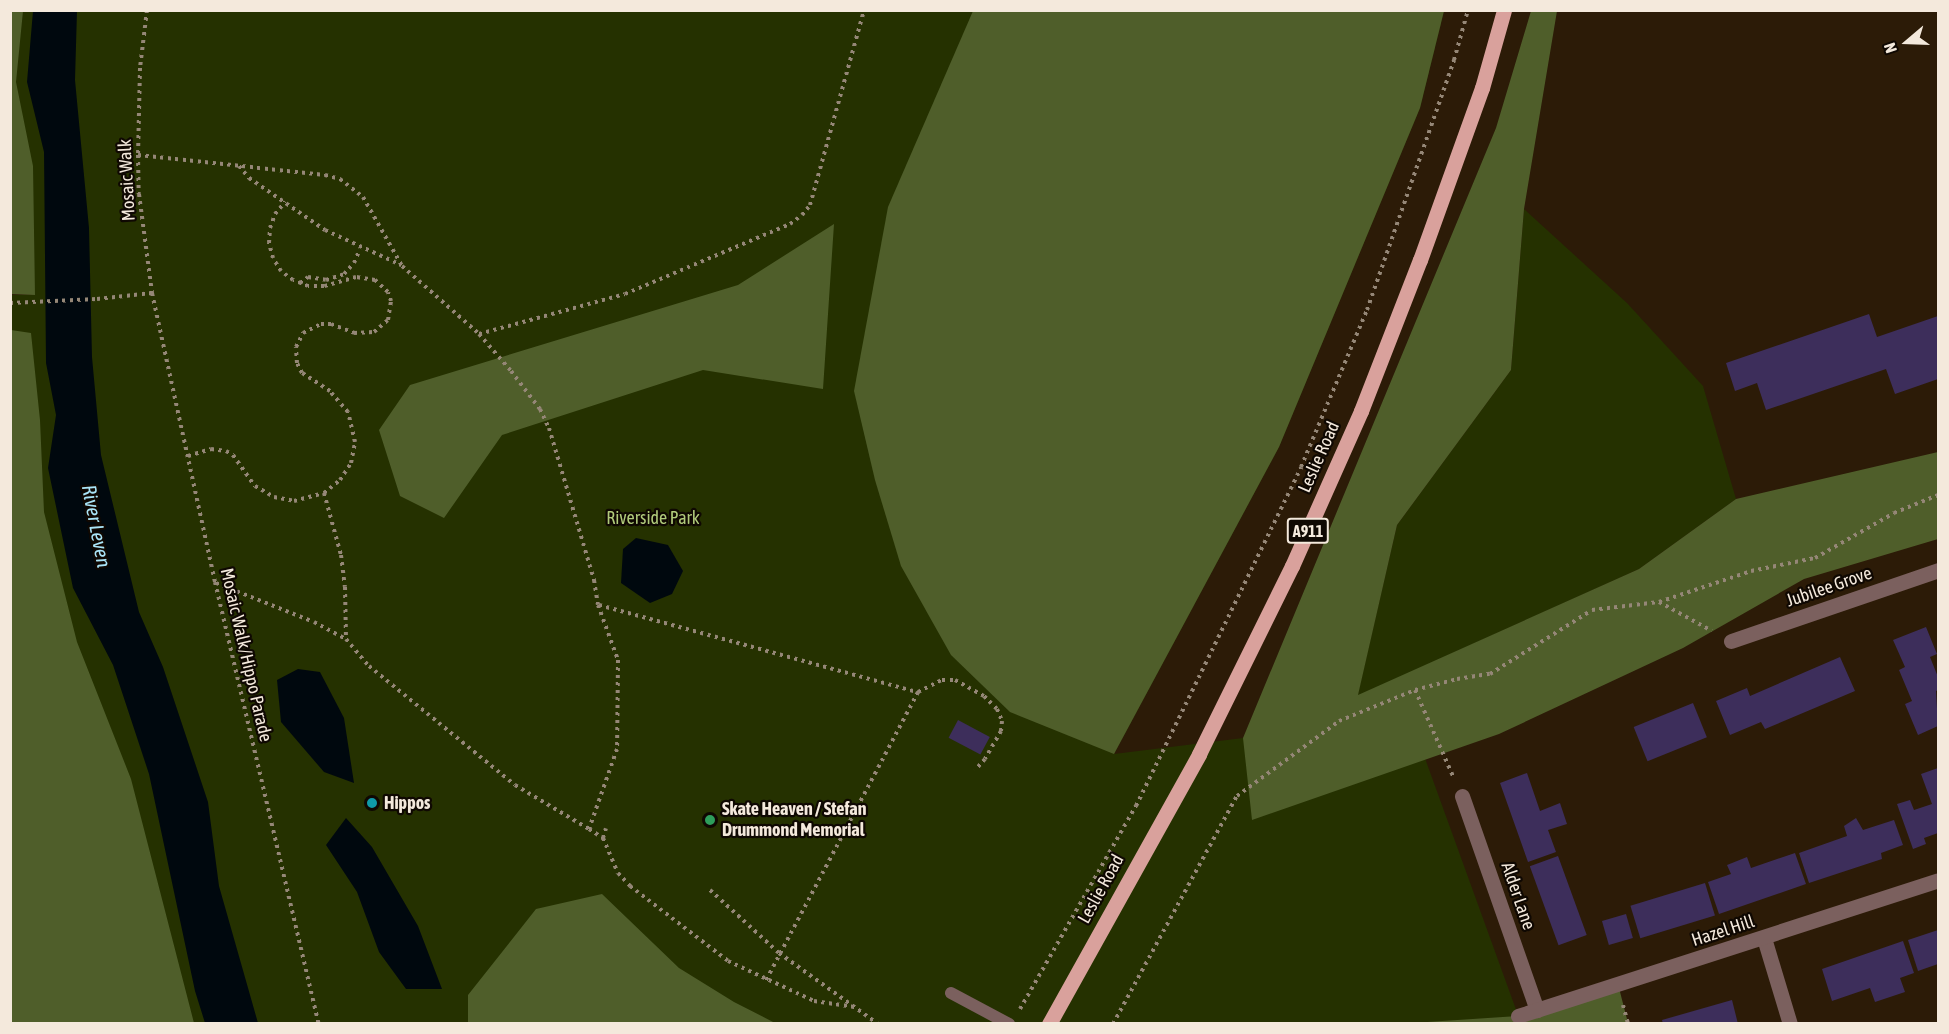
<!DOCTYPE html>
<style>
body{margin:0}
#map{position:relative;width:1949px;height:1034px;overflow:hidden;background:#2c1b07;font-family:"Asap Condensed",sans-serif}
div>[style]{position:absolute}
.green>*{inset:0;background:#253100}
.forest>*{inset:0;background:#4f5e2a}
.water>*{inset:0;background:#00080e}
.building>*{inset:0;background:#3d2e5b;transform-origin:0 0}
.path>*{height:4px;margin-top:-2px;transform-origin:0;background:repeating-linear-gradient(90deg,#958777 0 3px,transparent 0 7.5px)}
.lane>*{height:12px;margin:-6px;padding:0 6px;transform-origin:6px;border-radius:6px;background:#7b605e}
.street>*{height:15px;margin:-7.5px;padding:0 7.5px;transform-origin:7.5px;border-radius:7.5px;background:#7b605e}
.primary>*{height:15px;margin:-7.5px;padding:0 7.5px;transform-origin:7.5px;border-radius:7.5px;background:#d9a19c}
.dots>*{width:16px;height:16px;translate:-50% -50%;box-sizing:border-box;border:3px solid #0f0802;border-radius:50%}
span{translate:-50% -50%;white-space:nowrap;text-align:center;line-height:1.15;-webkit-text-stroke:4.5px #0f0802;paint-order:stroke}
.shield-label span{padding:2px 4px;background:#0f0802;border:2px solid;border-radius:4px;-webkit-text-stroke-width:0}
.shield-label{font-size:16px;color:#f4e9dc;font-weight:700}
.street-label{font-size:18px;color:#f4e9dc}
.park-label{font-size:18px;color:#b1cb7b}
.poi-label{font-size:18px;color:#f4e9dc;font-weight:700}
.left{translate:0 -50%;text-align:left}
.water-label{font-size:20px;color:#aae4f7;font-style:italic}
.frame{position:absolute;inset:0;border:12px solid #f4e9dc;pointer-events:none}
.north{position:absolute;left:1877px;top:12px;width:60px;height:60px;-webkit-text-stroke:4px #0f0802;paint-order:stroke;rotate:251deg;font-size:16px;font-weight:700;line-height:24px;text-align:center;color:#f4e9dc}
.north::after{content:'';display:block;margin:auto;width:21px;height:27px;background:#f4e9dc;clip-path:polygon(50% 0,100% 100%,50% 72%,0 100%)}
</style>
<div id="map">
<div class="green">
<div style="clip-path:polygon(10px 11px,1444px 11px,1420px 108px,1279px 447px,1114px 754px,1243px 738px,1358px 693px,1397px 525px,1511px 370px,1524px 209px,1627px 303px,1703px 386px,1736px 499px,1639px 569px,1391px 681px,1426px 761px,1518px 1015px,1628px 1023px,11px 1023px,10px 295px,34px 295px,11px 97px)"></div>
</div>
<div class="forest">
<div style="clip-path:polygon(23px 11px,16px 82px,33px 166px,35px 295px,10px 294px,10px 11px)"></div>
<div style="clip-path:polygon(973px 11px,1444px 11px,1420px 108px,1279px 447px,1114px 754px,1010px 712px,951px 655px,901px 566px,875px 480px,854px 391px,888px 207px)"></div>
<div style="clip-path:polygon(1531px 11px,1557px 11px,1524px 209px,1511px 370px,1397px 525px,1358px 695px,1639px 569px,1736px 499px,1938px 452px,1938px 539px,1804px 579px,1683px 648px,1499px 734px,1252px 820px,1243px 738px,1496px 128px)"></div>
<div style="clip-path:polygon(834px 224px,823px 389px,703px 370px,502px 435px,444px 518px,400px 496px,379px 430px,410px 385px,738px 285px)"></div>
<div style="clip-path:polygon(11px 330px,31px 333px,40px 420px,44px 512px,77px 642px,131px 779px,194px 1023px,11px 1023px)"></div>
<div style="clip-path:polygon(602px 894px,679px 968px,734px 1002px,775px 1023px,468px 1023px,468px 995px,536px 909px)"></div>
<div style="clip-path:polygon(1618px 984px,1628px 1023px,1397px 1024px,1518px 1016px)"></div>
</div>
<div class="water">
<div style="clip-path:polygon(33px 11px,77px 11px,75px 80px,89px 228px,92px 357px,101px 455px,139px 612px,163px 667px,208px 802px,219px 886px,258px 1023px,205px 1023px,195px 991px,149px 774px,113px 665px,73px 588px,48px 468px,56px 415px,46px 363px,44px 152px,27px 82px)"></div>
<div style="clip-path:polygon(636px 538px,668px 545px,683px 571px,672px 594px,650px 603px,621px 583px,623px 549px)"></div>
<div style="clip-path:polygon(298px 669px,320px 672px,344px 718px,354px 783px,324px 772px,281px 722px,277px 680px)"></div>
<div style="clip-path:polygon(346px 818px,372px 847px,418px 926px,442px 989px,406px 989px,379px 952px,357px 892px,326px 845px)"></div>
</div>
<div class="building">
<div style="clip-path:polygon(1869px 314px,1877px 337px,1938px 316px,1938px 379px,1895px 394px,1886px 369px,1766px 410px,1757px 383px,1735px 391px,1726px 363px)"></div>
<div style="clip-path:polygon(1926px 627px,1937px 654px,1930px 657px,1938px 677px,1938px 690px,1936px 691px,1938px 726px,1918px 735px,1905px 704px,1912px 701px,1899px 670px,1905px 667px,1893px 640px)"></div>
<div style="clip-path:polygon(1840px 657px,1855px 691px,1765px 729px,1761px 722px,1730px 735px,1716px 701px,1747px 688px,1750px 696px)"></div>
<div style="left:1693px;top:703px;width:37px;height:64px;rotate:68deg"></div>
<div style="left:958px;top:720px;width:36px;height:20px;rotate:28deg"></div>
<div style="clip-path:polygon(1938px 768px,1938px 833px,1924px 838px,1926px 844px,1913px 849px,1897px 804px,1910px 800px,1914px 810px,1932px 804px,1921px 774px)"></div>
<div style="clip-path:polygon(1527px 773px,1540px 811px,1560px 803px,1567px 824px,1548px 830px,1556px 852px,1528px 862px,1500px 783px)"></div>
<div style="clip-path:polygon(1856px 818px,1863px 830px,1894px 820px,1903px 845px,1881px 853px,1882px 859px,1809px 883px,1799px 853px,1847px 836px,1844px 826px)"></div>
<div style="clip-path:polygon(1795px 853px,1806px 884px,1719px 914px,1708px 882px,1731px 874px,1727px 865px,1747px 857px,1751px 868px)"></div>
<div style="left:1558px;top:856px;width:84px;height:30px;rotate:70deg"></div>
<div style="left:1705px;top:883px;width:34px;height:78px;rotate:73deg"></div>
<div style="left:1626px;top:914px;width:25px;height:25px;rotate:74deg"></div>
<div style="clip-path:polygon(1938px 930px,1938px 964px,1918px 971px,1908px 940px)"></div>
<div style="clip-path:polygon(1903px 941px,1914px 973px,1900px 978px,1905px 992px,1875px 1002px,1870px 988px,1832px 1001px,1822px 969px)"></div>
<div style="clip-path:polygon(1732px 1000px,1738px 1024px,1663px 1024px,1662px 1020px)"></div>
</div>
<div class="path">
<div style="left:147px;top:10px;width:58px;rotate:96.9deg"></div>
<div style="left:140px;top:68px;width:87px;rotate:91.3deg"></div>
<div style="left:138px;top:155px;width:39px;rotate:89deg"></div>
<div style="left:139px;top:194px;width:100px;rotate:82.5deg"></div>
<div style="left:152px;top:293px;width:296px;rotate:77.7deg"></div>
<div style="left:215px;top:582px;width:454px;rotate:76.8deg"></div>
<div style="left:138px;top:155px;width:188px;rotate:6.1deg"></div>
<div style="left:325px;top:175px;width:16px;rotate:15deg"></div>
<div style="left:340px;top:179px;width:29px;rotate:38deg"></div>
<div style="left:363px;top:197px;width:79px;rotate:60.5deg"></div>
<div style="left:402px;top:266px;width:103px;rotate:41.4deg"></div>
<div style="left:479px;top:334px;width:49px;rotate:49.1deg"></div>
<div style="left:511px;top:371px;width:48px;rotate:52.7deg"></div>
<div style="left:540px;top:409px;width:21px;rotate:65deg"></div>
<div style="left:549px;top:428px;width:159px;rotate:73.5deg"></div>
<div style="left:594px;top:580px;width:25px;rotate:81deg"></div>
<div style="left:598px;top:605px;width:59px;rotate:70deg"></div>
<div style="left:618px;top:660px;width:89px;rotate:90.6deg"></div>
<div style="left:617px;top:749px;width:85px;rotate:109.3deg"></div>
<div style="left:589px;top:829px;width:17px;rotate:33deg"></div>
<div style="left:603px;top:838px;width:38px;rotate:67deg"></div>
<div style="left:618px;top:873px;width:18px;rotate:47deg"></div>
<div style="left:630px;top:886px;width:123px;rotate:37.4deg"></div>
<div style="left:728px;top:961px;width:95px;rotate:24.9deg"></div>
<div style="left:814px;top:1001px;width:41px;rotate:8.3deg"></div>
<div style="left:239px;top:166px;width:16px;rotate:50deg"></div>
<div style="left:249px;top:178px;width:92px;rotate:34.4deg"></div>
<div style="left:325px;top:230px;width:84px;rotate:24.7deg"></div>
<div style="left:300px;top:283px;width:10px;rotate:-37deg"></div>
<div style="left:308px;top:277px;width:18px;rotate:9deg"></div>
<div style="left:326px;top:280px;width:19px;rotate:-18deg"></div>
<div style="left:344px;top:274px;width:15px;rotate:-48deg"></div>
<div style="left:354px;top:263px;width:15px;rotate:-67deg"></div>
<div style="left:10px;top:303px;width:87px;rotate:-2.6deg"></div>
<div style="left:97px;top:299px;width:55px;rotate:-6.2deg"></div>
<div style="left:479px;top:334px;width:151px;rotate:-15.3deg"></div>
<div style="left:625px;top:294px;width:179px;rotate:-23deg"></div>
<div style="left:790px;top:224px;width:15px;rotate:-37deg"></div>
<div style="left:802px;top:215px;width:13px;rotate:-51deg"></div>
<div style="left:810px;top:205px;width:202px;rotate:-74.5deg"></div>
<div style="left:188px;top:456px;width:24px;rotate:-17deg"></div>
<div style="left:211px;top:449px;width:15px;rotate:8deg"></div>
<div style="left:226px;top:451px;width:8px;rotate:30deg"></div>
<div style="left:233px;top:455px;width:38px;rotate:55deg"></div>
<div style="left:255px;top:486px;width:22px;rotate:30deg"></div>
<div style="left:274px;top:497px;width:20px;rotate:11deg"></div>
<div style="left:294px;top:501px;width:31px;rotate:-15deg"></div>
<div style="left:324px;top:493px;width:21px;rotate:-39deg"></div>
<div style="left:340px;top:480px;width:20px;rotate:-57deg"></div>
<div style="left:351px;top:463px;width:21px;rotate:-79deg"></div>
<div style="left:355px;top:442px;width:31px;rotate:-103deg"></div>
<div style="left:348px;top:412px;width:28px;rotate:-131deg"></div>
<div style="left:330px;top:391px;width:33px;rotate:-147deg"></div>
<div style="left:302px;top:373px;width:11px;rotate:-117deg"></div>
<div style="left:297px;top:363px;width:16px;rotate:-94deg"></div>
<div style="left:296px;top:347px;width:16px;rotate:-63deg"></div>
<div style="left:303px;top:333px;width:20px;rotate:-27deg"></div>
<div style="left:321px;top:324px;width:10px"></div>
<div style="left:331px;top:324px;width:25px;rotate:21deg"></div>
<div style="left:354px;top:333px;width:20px;rotate:-3deg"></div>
<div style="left:374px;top:332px;width:18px;rotate:-41deg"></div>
<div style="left:388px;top:320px;width:19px;rotate:-81deg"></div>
<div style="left:391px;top:301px;width:9px;rotate:-108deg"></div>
<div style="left:388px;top:292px;width:18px;rotate:-137deg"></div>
<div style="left:375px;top:280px;width:19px;rotate:-171deg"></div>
<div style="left:356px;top:277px;width:33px;rotate:164deg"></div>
<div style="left:324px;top:286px;width:16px;rotate:180deg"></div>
<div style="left:308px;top:286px;width:16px;rotate:-158deg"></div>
<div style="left:293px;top:280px;width:15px;rotate:-143deg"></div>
<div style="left:281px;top:271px;width:15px;rotate:-122deg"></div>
<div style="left:273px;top:258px;width:16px;rotate:-105deg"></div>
<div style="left:269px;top:243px;width:15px;rotate:-86deg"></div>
<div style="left:270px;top:228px;width:15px;rotate:-70deg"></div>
<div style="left:275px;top:214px;width:16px;rotate:-50deg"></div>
<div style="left:324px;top:493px;width:64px;rotate:74.7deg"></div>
<div style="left:341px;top:555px;width:32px;rotate:83deg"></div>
<div style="left:345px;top:587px;width:52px;rotate:88.9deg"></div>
<div style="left:216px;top:583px;width:105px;rotate:21.7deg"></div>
<div style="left:314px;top:622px;width:36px;rotate:28deg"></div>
<div style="left:346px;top:639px;width:35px;rotate:50deg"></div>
<div style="left:369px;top:666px;width:188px;rotate:39.2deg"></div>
<div style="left:515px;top:785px;width:86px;rotate:30.7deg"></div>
<div style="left:1659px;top:602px;width:60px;rotate:28.7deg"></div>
<div style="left:599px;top:605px;width:331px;rotate:15.3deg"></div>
<div style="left:918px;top:692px;width:326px;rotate:117.8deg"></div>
<div style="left:1415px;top:690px;width:94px;rotate:66.2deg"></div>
<div style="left:918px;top:692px;width:27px;rotate:-27deg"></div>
<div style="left:942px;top:680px;width:13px"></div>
<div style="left:955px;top:680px;width:33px;rotate:29deg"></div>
<div style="left:984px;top:696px;width:18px;rotate:45deg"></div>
<div style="left:997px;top:709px;width:13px;rotate:67deg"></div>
<div style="left:1002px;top:721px;width:10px;rotate:96deg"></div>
<div style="left:1001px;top:731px;width:32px;rotate:120deg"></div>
<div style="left:985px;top:759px;width:15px;rotate:132deg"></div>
<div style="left:603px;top:838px;width:10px;rotate:-73deg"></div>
<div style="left:710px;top:890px;width:93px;rotate:42.4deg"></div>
<div style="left:779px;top:953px;width:122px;rotate:35.6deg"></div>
<div style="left:1623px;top:1005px;width:20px;rotate:75deg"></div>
<div style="left:1020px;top:1009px;width:234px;rotate:-60.3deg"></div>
<div style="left:1136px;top:806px;width:377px;rotate:-64deg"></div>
<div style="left:1301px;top:467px;width:170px;rotate:-67.2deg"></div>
<div style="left:1367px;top:310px;width:265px;rotate:-70.8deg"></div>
<div style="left:1454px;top:60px;width:52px;rotate:-74.4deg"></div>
<div style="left:1113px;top:1024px;width:260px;rotate:-61.5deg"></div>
<div style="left:1237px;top:796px;width:127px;rotate:-36.3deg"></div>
<div style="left:1339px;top:721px;width:82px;rotate:-22.2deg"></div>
<div style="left:1415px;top:690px;width:43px;rotate:-14.7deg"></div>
<div style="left:1457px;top:679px;width:33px;rotate:-9deg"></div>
<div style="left:1490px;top:674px;width:120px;rotate:-32.1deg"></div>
<div style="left:1592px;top:610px;width:67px;rotate:-6.8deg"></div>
<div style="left:1659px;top:602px;width:97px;rotate:-18.6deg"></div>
<div style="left:1751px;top:571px;width:65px;rotate:-11.5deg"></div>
<div style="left:1815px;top:558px;width:91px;rotate:-29.7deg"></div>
<div style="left:1894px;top:513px;width:48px;rotate:-22.2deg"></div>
</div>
<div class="lane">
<div style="left:951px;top:993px;width:66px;rotate:28.1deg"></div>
</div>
<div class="street">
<div style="left:1731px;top:641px;width:219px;rotate:-18.9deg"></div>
<div style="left:1462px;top:796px;width:227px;rotate:70.7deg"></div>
<div style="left:1764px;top:938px;width:90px;rotate:73.2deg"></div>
<div style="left:1518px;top:1016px;width:441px;rotate:-17.9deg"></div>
</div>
<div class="primary">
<div style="left:1049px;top:1024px;width:309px;rotate:-60.9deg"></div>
<div style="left:1199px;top:754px;width:210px;rotate:-63.7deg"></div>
<div style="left:1292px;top:566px;width:170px;rotate:-66deg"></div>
<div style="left:1361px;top:411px;width:162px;rotate:-68.7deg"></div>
<div style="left:1420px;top:260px;width:183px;rotate:-70.2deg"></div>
<div style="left:1482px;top:88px;width:81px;rotate:-74.2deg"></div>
</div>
<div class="dots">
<div style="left:372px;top:803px;background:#0f9aa8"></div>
<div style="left:710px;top:820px;background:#2e9e5b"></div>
</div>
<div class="shield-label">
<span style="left:1308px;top:531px">A911</span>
</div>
<div class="street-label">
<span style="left:127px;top:180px;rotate:-93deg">Mosaic Walk</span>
<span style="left:1319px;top:457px;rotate:-66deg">Leslie Road</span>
<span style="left:1829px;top:587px;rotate:-19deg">Jubilee Grove</span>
<span style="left:246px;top:655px;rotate:77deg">Mosaic Walk/Hippo Parade</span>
<span style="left:1101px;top:889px;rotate:-61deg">Leslie Road</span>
<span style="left:1518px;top:896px;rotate:71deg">Alder Lane</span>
<span style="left:1723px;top:931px;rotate:-18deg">Hazel Hill</span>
</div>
<div class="park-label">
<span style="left:653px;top:518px">Riverside Park</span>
</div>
<div class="poi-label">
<span class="left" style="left:384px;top:803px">Hippos</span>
<span class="left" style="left:722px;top:820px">Skate Heaven / Stefan<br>Drummond Memorial</span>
</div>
<div class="water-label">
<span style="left:97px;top:526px;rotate:79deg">River Leven</span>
</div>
<div class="frame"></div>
<div class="north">N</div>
</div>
